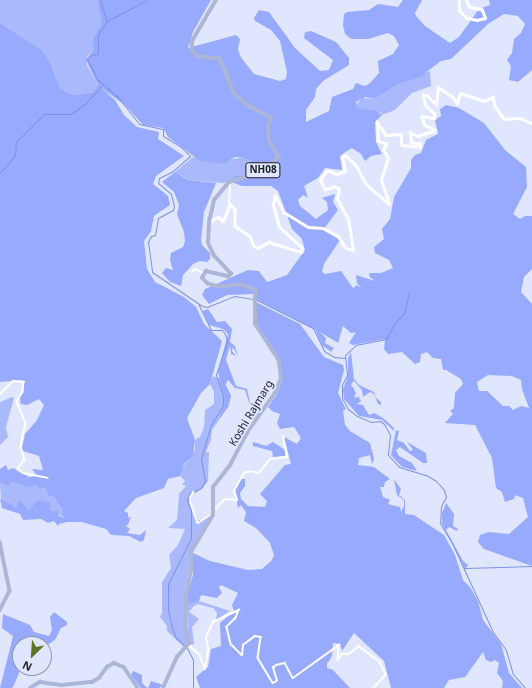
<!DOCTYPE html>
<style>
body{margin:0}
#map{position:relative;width:532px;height:688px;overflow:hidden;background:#e0e6fd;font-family:"Noto Sans",sans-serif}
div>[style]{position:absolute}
.green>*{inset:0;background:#a9b9fb}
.forest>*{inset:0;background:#97aafd}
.stream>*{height:1px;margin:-0.5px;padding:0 0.5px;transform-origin:0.5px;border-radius:0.5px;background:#7f91e2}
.minor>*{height:1.5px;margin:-0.75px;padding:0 0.75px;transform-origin:0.75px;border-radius:0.75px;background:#fff}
.tertiary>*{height:2.5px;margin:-1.25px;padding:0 1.25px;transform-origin:1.25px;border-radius:1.25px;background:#fff}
.primary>*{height:3.5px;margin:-1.75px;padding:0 1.75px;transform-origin:1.75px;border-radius:1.75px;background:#aeb6d7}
span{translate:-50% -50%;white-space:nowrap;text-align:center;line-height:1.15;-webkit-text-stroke:4px #e0e6fd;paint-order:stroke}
.shield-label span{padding:1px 3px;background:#e0e6fd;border:1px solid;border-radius:3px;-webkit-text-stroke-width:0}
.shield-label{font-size:10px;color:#1a1d27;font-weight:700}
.street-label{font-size:11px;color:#1a1d27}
.north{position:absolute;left:12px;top:636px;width:40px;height:40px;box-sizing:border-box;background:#e0e6fd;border:1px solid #9196a7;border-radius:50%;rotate:205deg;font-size:11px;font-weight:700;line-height:16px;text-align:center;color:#1a1d27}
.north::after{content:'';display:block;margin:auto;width:14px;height:18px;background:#5f7526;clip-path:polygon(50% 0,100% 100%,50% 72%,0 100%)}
</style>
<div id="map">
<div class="green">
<div style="clip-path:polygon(0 0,97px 0,102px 23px,94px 39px,94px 49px,87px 57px,87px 65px,98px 85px,93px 92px,73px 95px,60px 88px,50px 62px,42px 50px,0 23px)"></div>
<div style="clip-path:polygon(430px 71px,431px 86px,412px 93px,395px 110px,382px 115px,380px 112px,360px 110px,355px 106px,362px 98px,375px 99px,398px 84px)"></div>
<div style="clip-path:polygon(193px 157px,218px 163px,242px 157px,252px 162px,256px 168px,250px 175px,223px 183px,189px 180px,175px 172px)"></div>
<div style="clip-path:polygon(213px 376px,227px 381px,226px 385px,231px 396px,228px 407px,212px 430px,211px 440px,206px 452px,209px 452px,208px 481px,202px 489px,192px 495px,192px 506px,198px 520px,202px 520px,213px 510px,212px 518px,194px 546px,185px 588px,188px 644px,184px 647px,167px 631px,167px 626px,160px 617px,162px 613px,162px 582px,171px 568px,169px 555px,178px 545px,185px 529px,168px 528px,177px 520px,179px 494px,186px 486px,182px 484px,185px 481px,180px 476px,181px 470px,195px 450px,195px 440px,200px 437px,204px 427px,205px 410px,214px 404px,214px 392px,210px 384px)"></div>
<div style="clip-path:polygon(12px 397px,14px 398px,6px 427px,8px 437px,0 445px,0 402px)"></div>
<div style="clip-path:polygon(12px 482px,29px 488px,36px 485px,40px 488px,44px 487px,49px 496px,53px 496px,63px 510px,62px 514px,65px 520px,58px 513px,51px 511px,50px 504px,46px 502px,36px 501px,29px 510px,19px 502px,17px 509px,12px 504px,1px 500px,0 483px,8px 485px)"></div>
<div style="clip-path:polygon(199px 601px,230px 611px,216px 620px,217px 613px,213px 608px,198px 604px,194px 606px,189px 612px,199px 619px,192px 627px,194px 644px,188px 645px,187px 603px)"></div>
</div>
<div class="forest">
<div style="clip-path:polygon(evenodd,97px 0,211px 0,193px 32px,188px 48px,236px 35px,240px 39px,238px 49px,240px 56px,254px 74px,280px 81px,286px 79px,287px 72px,280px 41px,271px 30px,255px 21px,254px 18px,259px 10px,269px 12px,295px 48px,320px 71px,329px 70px,333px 60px,304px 38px,305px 32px,311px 31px,336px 42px,349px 58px,349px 65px,323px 81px,316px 89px,315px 97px,306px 110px,306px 122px,329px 111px,332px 97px,353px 89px,356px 83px,365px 86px,370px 83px,379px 73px,378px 61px,393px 54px,399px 45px,394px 36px,388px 33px,368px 39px,351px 39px,345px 34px,343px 25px,344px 14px,347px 12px,369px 10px,378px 4px,398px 7px,403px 0,422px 0,415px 13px,416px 16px,425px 26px,450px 43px,459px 37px,479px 9px,490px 5px,489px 0,532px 0,532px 70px,518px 82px,509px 80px,511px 66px,507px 60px,512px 53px,514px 39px,521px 33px,525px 24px,518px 16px,504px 14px,488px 24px,451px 59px,441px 61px,420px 77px,398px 84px,375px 99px,365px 97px,356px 102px,357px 108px,377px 111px,382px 115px,375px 122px,376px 142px,382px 154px,371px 156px,365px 161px,361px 154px,352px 148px,344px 153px,340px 157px,342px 170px,325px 168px,318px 178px,304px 186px,308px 198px,303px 195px,298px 200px,300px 206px,316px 219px,328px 210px,327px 202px,322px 198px,335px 194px,333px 202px,338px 210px,323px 230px,340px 240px,324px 264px,322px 272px,325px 274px,341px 271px,353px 288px,357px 285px,362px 289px,357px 283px,356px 275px,375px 281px,369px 276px,370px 273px,381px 273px,393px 268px,389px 260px,375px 253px,374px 247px,384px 239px,382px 229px,390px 219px,394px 197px,411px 168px,411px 160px,415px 155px,421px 153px,426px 140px,438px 134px,435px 120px,441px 116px,440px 109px,446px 105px,459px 108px,484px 123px,505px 150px,526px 167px,527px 187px,513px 214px,520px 219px,525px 216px,532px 216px,532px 269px,524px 277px,521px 292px,532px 304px,532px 566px,484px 549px,478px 542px,480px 535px,489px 532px,509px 534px,528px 517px,523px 498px,515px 495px,514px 499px,505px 502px,502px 492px,496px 488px,492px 458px,475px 425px,445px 423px,453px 414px,450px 411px,454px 408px,455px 393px,463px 384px,461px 379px,446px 370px,443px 370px,441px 359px,433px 358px,427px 352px,421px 354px,420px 362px,415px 364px,402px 352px,388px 354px,384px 349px,385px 339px,353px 345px,349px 343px,356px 332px,351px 333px,343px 326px,338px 343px,320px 332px,326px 338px,325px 343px,334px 348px,331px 352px,322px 345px,315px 329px,256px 299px,253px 294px,227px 295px,209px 304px,202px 295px,205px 289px,248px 270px,259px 271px,267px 282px,287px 275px,305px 250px,302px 239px,292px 229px,278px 191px,271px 186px,242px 186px,229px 181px,235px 176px,250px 175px,254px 172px,255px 165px,252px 162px,242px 157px,235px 157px,224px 164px,200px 161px,168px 137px,163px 128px,143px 125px,126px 106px,100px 87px,115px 100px,124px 115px,137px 127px,159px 132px,158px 139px,184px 156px,156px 176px,153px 184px,168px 196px,170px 205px,154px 216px,151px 231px,144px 241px,147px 269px,155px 282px,184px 297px,196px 307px,204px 324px,222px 341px,210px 384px,201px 393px,187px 418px,195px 440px,193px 455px,184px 464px,180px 476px,168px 479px,164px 488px,136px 498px,124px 511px,128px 513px,128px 518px,131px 516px,128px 525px,125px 525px,130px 529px,127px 533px,140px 535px,146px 530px,144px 540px,141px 542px,129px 536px,111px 535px,106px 529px,82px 522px,67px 522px,59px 524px,58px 526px,54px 521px,48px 523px,41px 519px,23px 520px,20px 514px,2px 508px,0 499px,12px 504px,16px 508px,19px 501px,21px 501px,29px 510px,36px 501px,43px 501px,50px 503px,51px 511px,58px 511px,59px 516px,65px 519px,62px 514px,63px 510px,53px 496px,49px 496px,44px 487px,40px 489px,36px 485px,29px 488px,12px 482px,9px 486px,0 483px,0 469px,6px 465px,8px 470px,13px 468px,29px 477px,37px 476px,32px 469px,43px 470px,39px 456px,23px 451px,22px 448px,25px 434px,37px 420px,44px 405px,39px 399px,27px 405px,21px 404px,19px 397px,24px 387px,23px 380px,0 382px,0 23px,42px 50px,50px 62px,60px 88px,73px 95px,93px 92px,98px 85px,86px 60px,94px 49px,93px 39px,102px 23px,97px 0,488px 375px,512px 376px,521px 380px,522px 389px,529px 408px,521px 406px,513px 410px,509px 406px,503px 406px,487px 391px,479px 391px,477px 382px,488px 375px)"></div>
<div style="clip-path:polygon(175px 172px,188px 180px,216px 183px,204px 212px,201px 240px,202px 245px,210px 253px,210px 259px,207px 262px,200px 261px,193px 264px,183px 275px,181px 286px,170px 282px,162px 273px,166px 268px,173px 270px,170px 260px,171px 253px,183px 247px,185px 241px,184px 232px,177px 214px,179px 205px,174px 192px,162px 182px)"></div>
<div style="clip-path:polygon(256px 302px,300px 324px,324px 357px,343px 365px,344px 370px,338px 393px,346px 409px,343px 411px,345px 425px,350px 431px,370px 443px,374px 459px,372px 464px,370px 455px,359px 458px,358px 465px,374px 467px,390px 479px,385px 482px,384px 487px,380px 487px,383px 497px,390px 500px,388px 504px,400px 507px,401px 512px,404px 506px,404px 500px,397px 495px,394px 479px,401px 489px,399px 495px,405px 500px,405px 514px,414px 515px,444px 535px,455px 555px,463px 580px,470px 587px,478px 601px,483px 620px,501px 644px,509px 673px,522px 688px,502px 688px,503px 681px,497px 673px,499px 663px,495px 660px,491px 662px,486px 660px,483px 652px,465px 677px,449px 680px,444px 688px,391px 688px,384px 661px,354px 633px,342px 651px,340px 644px,333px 643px,332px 656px,327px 664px,327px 668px,333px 670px,350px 688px,200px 688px,196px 677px,208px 667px,211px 649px,221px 646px,220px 623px,234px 611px,232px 605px,238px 593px,221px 585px,219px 587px,222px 593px,217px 598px,201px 595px,199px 601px,188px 604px,187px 595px,193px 575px,193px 553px,210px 561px,248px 570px,262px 569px,272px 560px,274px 555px,270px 543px,256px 528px,244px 521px,246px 512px,241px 505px,238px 508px,235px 490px,241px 479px,245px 479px,245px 486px,240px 493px,241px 499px,248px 506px,265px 507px,267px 501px,260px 494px,285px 465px,291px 464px,284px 437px,297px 444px,301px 438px,294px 427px,280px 429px,277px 423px,280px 414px,272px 411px,268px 407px,277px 394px,282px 380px,282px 370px,275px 351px,257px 325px)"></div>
<div style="clip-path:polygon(208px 309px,217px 322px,225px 321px,232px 329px,230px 342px,235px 346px,238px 356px,233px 347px,232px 351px,236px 356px,231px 354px,230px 345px,226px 360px,236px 386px,247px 389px,252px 411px,257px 416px,253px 421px,249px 417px,250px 405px,245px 390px,235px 388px,228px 380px,225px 384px,231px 396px,228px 407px,219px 419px,225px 402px,218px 372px,228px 334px,223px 329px,209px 325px,203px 311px)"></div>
<div style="clip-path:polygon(351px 352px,354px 379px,359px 385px,374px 392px,376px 398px,381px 402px,381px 405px,378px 404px,374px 394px,370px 392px,363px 397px,362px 390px,354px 381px,351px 384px,356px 393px,354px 397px,357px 398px,358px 396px,361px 401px,357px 404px,363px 405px,369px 415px,374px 413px,383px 418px,394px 428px,394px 431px,382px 420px,359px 416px,344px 399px,343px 389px,348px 376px,348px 358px)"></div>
<div style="clip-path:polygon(396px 430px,399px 431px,397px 440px,404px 443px,410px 451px,413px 450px,407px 442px,426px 453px,427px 463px,423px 463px,400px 447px,396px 450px,399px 456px,412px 463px,417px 471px,402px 467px,391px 455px)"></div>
<div style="clip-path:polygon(253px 442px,266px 446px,273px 442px,285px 450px,285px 456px,273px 457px,272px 451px,253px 446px)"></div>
<div style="clip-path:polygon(446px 503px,454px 514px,453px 526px,458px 529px,457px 531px,449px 527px,446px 530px,463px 561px,468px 565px,465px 569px,442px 524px,442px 513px)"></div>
<div style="clip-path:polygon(54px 612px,67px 622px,67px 625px,61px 628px,55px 640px,44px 647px,44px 644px,20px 644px,21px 668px,14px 685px,12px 688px,0 688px,13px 636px,2px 628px,3px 614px,30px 625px,34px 632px,49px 636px,52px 630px,50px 617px)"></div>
<div style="clip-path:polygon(133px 671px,142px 675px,142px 683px,146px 687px,148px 688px,151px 681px,163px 685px,159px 688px,141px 688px,131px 675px)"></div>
</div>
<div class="stream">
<div style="left:100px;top:0;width:22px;rotate:72deg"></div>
<div style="left:107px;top:21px;width:17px;rotate:123deg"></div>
<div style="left:98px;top:35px;width:19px;rotate:90deg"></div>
<div style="left:98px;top:54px;width:7px;rotate:172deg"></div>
<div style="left:91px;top:55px;width:6px;rotate:135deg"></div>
<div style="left:87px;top:59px;width:22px;rotate:63deg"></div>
<div style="left:97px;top:79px;width:28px;rotate:41deg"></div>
<div style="left:118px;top:97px;width:34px;rotate:52deg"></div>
<div style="left:139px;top:124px;width:25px;rotate:12deg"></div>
<div style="left:163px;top:129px;width:7px;rotate:90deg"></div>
<div style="left:163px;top:136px;width:21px;rotate:31deg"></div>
<div style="left:181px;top:147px;width:13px;rotate:45deg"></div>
<div style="left:190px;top:156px;width:23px;rotate:139deg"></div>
<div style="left:173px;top:171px;width:16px;rotate:153deg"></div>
<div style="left:159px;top:178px;width:5px;rotate:101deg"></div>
<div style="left:158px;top:183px;width:17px;rotate:40deg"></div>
<div style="left:171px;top:194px;width:12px;rotate:76deg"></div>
<div style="left:174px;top:206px;width:4px;rotate:104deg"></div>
<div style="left:173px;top:210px;width:17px;rotate:152deg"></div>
<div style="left:158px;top:218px;width:17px;rotate:100deg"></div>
<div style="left:155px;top:235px;width:4px;rotate:166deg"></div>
<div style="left:151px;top:236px;width:7px;rotate:117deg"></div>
<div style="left:148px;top:242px;width:30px;rotate:82deg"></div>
<div style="left:152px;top:272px;width:60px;rotate:34.2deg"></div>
<div style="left:202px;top:306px;width:5px;rotate:11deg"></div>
<div style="left:207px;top:307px;width:29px;rotate:-22deg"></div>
<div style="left:234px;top:296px;width:20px;rotate:9deg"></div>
<div style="left:107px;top:21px;width:45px;rotate:-27.7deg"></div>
<div style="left:0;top:173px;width:23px;rotate:-50deg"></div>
<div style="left:15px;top:155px;width:13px;rotate:-86deg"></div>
<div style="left:16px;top:142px;width:40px;rotate:-45deg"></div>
<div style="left:44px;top:114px;width:27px"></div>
<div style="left:71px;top:114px;width:17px;rotate:-36deg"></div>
<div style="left:85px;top:104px;width:24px;rotate:-48deg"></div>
<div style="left:409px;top:292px;width:22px;rotate:103deg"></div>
<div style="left:404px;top:313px;width:15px;rotate:132deg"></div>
<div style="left:394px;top:324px;width:17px;rotate:118deg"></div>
<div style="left:386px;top:339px;width:31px;rotate:169deg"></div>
<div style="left:356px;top:345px;width:15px;rotate:138deg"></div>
<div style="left:345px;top:355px;width:20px;rotate:84deg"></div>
<div style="left:347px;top:375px;width:11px;rotate:117deg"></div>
<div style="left:342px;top:385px;width:13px;rotate:90deg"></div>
<div style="left:342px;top:398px;width:13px;rotate:61deg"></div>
<div style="left:348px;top:409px;width:11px;rotate:38deg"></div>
<div style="left:357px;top:416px;width:15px;rotate:23deg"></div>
<div style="left:371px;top:422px;width:9px;rotate:-6deg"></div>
<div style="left:380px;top:421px;width:5px;rotate:37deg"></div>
<div style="left:384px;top:424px;width:13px;rotate:61deg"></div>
<div style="left:390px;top:435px;width:20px;rotate:96deg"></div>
<div style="left:388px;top:455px;width:16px;rotate:47deg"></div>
<div style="left:399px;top:467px;width:30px;rotate:17deg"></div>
<div style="left:428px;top:476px;width:9px;rotate:32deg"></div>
<div style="left:436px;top:481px;width:12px;rotate:48deg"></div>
<div style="left:444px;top:490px;width:7px;rotate:74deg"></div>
<div style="left:446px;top:497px;width:10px;rotate:119deg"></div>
<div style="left:441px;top:506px;width:17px;rotate:93deg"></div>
<div style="left:440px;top:523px;width:23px;rotate:59deg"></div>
<div style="left:452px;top:543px;width:98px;rotate:65.3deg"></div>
<div style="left:493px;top:632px;width:22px;rotate:54deg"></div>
<div style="left:506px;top:650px;width:25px;rotate:74deg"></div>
<div style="left:513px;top:674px;width:18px;rotate:49deg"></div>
<div style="left:257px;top:300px;width:63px;rotate:26.6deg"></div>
<div style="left:313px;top:328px;width:25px;rotate:64deg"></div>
<div style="left:324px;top:351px;width:12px;rotate:31deg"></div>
<div style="left:334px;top:357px;width:11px;rotate:5deg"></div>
<div style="left:464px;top:568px;width:68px;rotate:-1.7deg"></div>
<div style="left:185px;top:646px;width:12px;rotate:-138deg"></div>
<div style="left:176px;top:638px;width:11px;rotate:-112deg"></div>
<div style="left:172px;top:628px;width:18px;rotate:-103deg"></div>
<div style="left:168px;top:610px;width:26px;rotate:-90deg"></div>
<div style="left:168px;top:584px;width:51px;rotate:-63.4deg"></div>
<div style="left:191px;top:538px;width:27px;rotate:-90deg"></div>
<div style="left:191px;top:511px;width:12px;rotate:-110deg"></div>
<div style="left:187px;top:500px;width:8px;rotate:-67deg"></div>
<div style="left:190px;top:493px;width:12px;rotate:-24deg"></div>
<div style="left:201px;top:488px;width:8px;rotate:-60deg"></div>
<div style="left:205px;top:481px;width:22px;rotate:-100deg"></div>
<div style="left:201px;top:459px;width:35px;rotate:-74deg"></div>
<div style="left:211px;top:425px;width:23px;rotate:-59deg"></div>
<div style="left:223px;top:405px;width:9px;rotate:-90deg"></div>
<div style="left:223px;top:396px;width:22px;rotate:-108deg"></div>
<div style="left:216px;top:375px;width:35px;rotate:-72deg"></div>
<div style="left:227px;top:342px;width:8px;rotate:-104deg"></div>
<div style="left:225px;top:334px;width:5px;rotate:-127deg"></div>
<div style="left:222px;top:330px;width:11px;rotate:180deg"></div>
<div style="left:211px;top:330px;width:28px;rotate:-116deg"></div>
<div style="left:187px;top:648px;width:13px;rotate:63deg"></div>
<div style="left:193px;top:660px;width:28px;rotate:90deg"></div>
</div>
<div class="minor">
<div style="left:229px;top:204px;width:21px;rotate:-87deg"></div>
<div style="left:192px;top:272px;width:4px;rotate:-45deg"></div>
<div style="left:195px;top:269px;width:9px;rotate:27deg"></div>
<div style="left:0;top:394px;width:18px;rotate:-45deg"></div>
<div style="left:13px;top:381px;width:11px;rotate:5deg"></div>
<div style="left:24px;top:382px;width:10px;rotate:96deg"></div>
<div style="left:23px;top:392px;width:12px;rotate:121deg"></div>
<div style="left:17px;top:402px;width:23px;rotate:67deg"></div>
<div style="left:26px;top:423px;width:25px;rotate:102deg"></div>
<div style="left:21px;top:447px;width:14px;rotate:73deg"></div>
<div style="left:25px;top:460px;width:11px;rotate:128deg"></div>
<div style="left:18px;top:469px;width:6px;rotate:39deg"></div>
<div style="left:23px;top:473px;width:25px;rotate:11deg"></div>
<div style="left:194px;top:492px;width:6px;rotate:121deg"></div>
<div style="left:191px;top:497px;width:6px;rotate:90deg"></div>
<div style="left:191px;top:503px;width:21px;rotate:71deg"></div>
<div style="left:198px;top:523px;width:14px;rotate:-34deg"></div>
<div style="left:210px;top:515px;width:22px;rotate:-47deg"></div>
<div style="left:225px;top:499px;width:12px;rotate:5deg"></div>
<div style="left:237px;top:500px;width:9px;rotate:-108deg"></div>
<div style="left:234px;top:491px;width:21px;rotate:-61deg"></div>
<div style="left:244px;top:473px;width:7px;rotate:-16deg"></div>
<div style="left:251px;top:471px;width:8px;rotate:14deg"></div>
<div style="left:259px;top:473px;width:18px;rotate:-52deg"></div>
<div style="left:270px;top:459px;width:17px;rotate:-7deg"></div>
<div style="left:287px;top:457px;width:21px;rotate:-101deg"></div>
<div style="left:189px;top:645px;width:15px;rotate:42deg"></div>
<div style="left:200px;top:655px;width:15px;rotate:70deg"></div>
<div style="left:205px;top:669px;width:20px;rotate:-81deg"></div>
<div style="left:208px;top:649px;width:12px;rotate:-99deg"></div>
<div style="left:206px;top:637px;width:17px;rotate:-65deg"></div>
<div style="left:213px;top:622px;width:29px;rotate:-25deg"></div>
<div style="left:239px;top:610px;width:9px;rotate:111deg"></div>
<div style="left:236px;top:618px;width:13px;rotate:135deg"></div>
<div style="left:227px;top:627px;width:17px;rotate:77deg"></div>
<div style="left:231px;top:644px;width:16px;rotate:45deg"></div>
<div style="left:242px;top:655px;width:10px;rotate:-84deg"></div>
<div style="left:243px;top:645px;width:15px;rotate:-37deg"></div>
<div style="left:255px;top:636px;width:6px;rotate:9deg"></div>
<div style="left:261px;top:637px;width:21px;rotate:98deg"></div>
<div style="left:258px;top:658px;width:29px;rotate:59deg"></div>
<div style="left:273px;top:683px;width:4px;rotate:-27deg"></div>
<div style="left:277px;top:681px;width:14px;rotate:-107deg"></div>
<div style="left:273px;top:668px;width:4px;rotate:-45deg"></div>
<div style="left:276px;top:665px;width:9px;rotate:-13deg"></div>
<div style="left:285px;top:663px;width:17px;rotate:62deg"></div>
<div style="left:293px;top:678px;width:57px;rotate:-35.7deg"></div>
<div style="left:339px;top:645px;width:15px;rotate:94deg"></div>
<div style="left:338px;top:660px;width:7px;rotate:-56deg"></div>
<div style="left:342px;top:654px;width:7px"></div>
<div style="left:349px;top:654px;width:13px;rotate:-39deg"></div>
<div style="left:359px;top:646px;width:26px;rotate:37deg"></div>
<div style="left:380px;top:662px;width:14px;rotate:65deg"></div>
<div style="left:386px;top:675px;width:18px;rotate:133deg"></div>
</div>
<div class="tertiary">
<div style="left:459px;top:0;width:11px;rotate:85deg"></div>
<div style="left:460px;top:11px;width:10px;rotate:45deg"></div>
<div style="left:467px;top:18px;width:10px;rotate:11deg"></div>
<div style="left:477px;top:20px;width:8px;rotate:-14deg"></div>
<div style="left:485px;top:18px;width:9px;rotate:-111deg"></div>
<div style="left:482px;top:10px;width:13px;rotate:-167deg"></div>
<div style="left:469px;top:7px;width:8px;rotate:-113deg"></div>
<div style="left:209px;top:222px;width:10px;rotate:-29deg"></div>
<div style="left:218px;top:217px;width:6px;rotate:39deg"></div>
<div style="left:223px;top:221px;width:18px;rotate:-68deg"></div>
<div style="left:230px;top:204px;width:7px;rotate:45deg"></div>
<div style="left:235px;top:209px;width:17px;rotate:90deg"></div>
<div style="left:235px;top:226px;width:18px;rotate:34deg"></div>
<div style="left:250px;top:236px;width:11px;rotate:68deg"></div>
<div style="left:254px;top:246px;width:4px;rotate:27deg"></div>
<div style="left:258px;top:248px;width:13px;rotate:-29deg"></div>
<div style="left:269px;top:242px;width:34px;rotate:17deg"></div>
<div style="left:301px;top:252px;width:4px;rotate:-76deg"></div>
<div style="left:302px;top:248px;width:31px;rotate:-138deg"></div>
<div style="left:279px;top:227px;width:24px;rotate:-105deg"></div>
<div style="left:273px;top:204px;width:9px;rotate:-77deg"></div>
<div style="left:275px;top:195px;width:19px;rotate:62deg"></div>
<div style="left:284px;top:212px;width:28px;rotate:32deg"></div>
<div style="left:308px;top:227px;width:15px;rotate:4deg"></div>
<div style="left:323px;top:228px;width:17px;rotate:28deg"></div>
<div style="left:338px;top:236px;width:14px;rotate:56deg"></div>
<div style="left:346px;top:248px;width:7px;rotate:16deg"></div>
<div style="left:353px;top:250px;width:31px;rotate:-99deg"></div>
<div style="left:348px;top:219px;width:23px;rotate:-119deg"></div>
<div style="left:337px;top:199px;width:10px;rotate:-79deg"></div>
<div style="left:339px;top:189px;width:5px;rotate:-158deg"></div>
<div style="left:334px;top:187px;width:9px;rotate:162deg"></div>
<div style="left:325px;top:190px;width:11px;rotate:-117deg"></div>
<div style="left:320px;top:180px;width:12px;rotate:-55deg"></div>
<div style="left:327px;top:170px;width:11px;rotate:22deg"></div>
<div style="left:337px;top:174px;width:9px;rotate:-21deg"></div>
<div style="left:345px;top:171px;width:15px;rotate:-101deg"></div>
<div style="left:342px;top:156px;width:3px;rotate:-18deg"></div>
<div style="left:345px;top:155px;width:15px;rotate:42deg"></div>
<div style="left:356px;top:165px;width:21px;rotate:62deg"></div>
<div style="left:366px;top:184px;width:30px;rotate:41deg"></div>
<div style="left:389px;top:204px;width:25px;rotate:-108deg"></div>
<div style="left:381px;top:180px;width:23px;rotate:-72deg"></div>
<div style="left:388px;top:158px;width:9px;rotate:-122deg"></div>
<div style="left:383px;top:150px;width:7px;rotate:-63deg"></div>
<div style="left:386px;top:144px;width:9px;rotate:-159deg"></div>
<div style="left:378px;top:141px;width:19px;rotate:-93deg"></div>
<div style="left:377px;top:122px;width:16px;rotate:55deg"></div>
<div style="left:386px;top:135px;width:15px;rotate:-4deg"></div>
<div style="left:401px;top:134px;width:11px;rotate:85deg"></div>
<div style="left:402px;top:145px;width:18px;rotate:6deg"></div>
<div style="left:420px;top:147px;width:3px;rotate:-90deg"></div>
<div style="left:420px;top:144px;width:9px;rotate:-174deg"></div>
<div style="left:411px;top:143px;width:11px;rotate:-95deg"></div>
<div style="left:410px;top:132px;width:9px;rotate:27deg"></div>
<div style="left:418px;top:136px;width:18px;rotate:-19deg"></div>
<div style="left:435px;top:130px;width:12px;rotate:-156deg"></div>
<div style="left:424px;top:125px;width:9px;rotate:-108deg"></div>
<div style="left:421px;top:116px;width:13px;rotate:9deg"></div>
<div style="left:434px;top:118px;width:4px;rotate:-90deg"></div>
<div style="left:434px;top:114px;width:13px;rotate:-135deg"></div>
<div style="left:425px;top:105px;width:10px;rotate:-101deg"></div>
<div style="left:423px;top:95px;width:4px"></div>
<div style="left:427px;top:95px;width:13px;rotate:45deg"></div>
<div style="left:436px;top:104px;width:17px;rotate:-83deg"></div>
<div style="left:438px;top:87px;width:17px;rotate:33deg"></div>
<div style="left:452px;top:96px;width:9px;rotate:54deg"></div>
<div style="left:457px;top:103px;width:10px;rotate:-73deg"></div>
<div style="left:460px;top:93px;width:25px;rotate:18deg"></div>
<div style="left:484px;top:101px;width:10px;rotate:-24deg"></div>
<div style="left:493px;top:97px;width:9px;rotate:77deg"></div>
<div style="left:495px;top:106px;width:16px;rotate:55deg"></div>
<div style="left:504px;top:119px;width:16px;rotate:-4deg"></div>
<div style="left:520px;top:118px;width:13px;rotate:23deg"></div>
</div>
<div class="primary">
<div style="left:0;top:542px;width:50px;rotate:78.5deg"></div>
<div style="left:10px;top:591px;width:22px;rotate:117deg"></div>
<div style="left:30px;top:688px;width:12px;rotate:-31deg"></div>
<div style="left:40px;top:682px;width:22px;rotate:8deg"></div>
<div style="left:62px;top:685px;width:30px;rotate:-6deg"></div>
<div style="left:92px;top:682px;width:8px;rotate:-30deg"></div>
<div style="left:99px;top:678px;width:14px;rotate:-54deg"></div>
<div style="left:107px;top:667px;width:8px;rotate:-30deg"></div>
<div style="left:114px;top:663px;width:11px;rotate:22deg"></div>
<div style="left:124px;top:667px;width:25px;rotate:56deg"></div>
<div style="left:163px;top:688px;width:34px;rotate:-66deg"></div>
<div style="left:177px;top:657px;width:18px;rotate:-49deg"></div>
<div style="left:189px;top:643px;width:16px;rotate:-104deg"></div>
<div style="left:185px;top:627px;width:33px;rotate:-88deg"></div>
<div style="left:186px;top:594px;width:25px;rotate:-78deg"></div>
<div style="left:191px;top:570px;width:18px;rotate:-90deg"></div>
<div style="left:191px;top:552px;width:43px;rotate:-59.3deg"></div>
<div style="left:213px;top:515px;width:28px;rotate:-90deg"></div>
<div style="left:213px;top:487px;width:28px;rotate:-52deg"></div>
<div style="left:230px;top:465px;width:38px;rotate:-62deg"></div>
<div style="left:248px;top:431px;width:47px;rotate:-54.6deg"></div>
<div style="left:275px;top:393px;width:16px;rotate:-68deg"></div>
<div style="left:281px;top:378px;width:17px;rotate:-97deg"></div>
<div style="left:279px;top:361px;width:44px;rotate:-123deg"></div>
<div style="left:255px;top:324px;width:34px;rotate:-90deg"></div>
<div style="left:255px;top:290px;width:15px;rotate:-160deg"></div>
<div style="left:241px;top:285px;width:23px;rotate:175deg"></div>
<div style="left:218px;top:287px;width:10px;rotate:-163deg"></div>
<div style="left:208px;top:284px;width:8px;rotate:-135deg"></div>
<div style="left:202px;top:278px;width:8px;rotate:-60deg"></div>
<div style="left:206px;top:271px;width:23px;rotate:13deg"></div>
<div style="left:228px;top:276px;width:4px;rotate:-34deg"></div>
<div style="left:231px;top:274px;width:25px;rotate:-133deg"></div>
<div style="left:214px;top:256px;width:14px;rotate:-115deg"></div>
<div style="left:208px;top:243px;width:21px;rotate:-87deg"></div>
<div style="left:209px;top:222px;width:23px;rotate:-77deg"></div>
<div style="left:214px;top:200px;width:23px;rotate:-50deg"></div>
<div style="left:229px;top:182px;width:30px;rotate:-17deg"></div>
<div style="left:258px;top:173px;width:26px;rotate:-36deg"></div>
<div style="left:279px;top:158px;width:20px;rotate:-120deg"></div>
<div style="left:269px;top:141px;width:14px;rotate:-94deg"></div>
<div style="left:268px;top:127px;width:9px;rotate:-72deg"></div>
<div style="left:271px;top:118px;width:27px;rotate:-152deg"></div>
<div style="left:247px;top:105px;width:17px;rotate:-140deg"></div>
<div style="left:234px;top:94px;width:38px;rotate:-112deg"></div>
<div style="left:220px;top:59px;width:22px;rotate:-175deg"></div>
<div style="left:198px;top:57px;width:8px;rotate:-135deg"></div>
<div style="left:192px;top:51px;width:10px;rotate:-90deg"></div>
<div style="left:192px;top:41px;width:48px;rotate:-59.7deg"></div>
</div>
<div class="shield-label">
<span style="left:263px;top:170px">NH08</span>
</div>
<div class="street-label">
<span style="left:251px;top:413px;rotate:-59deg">Koshi Rajmarg</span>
</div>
<div class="north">N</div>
</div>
